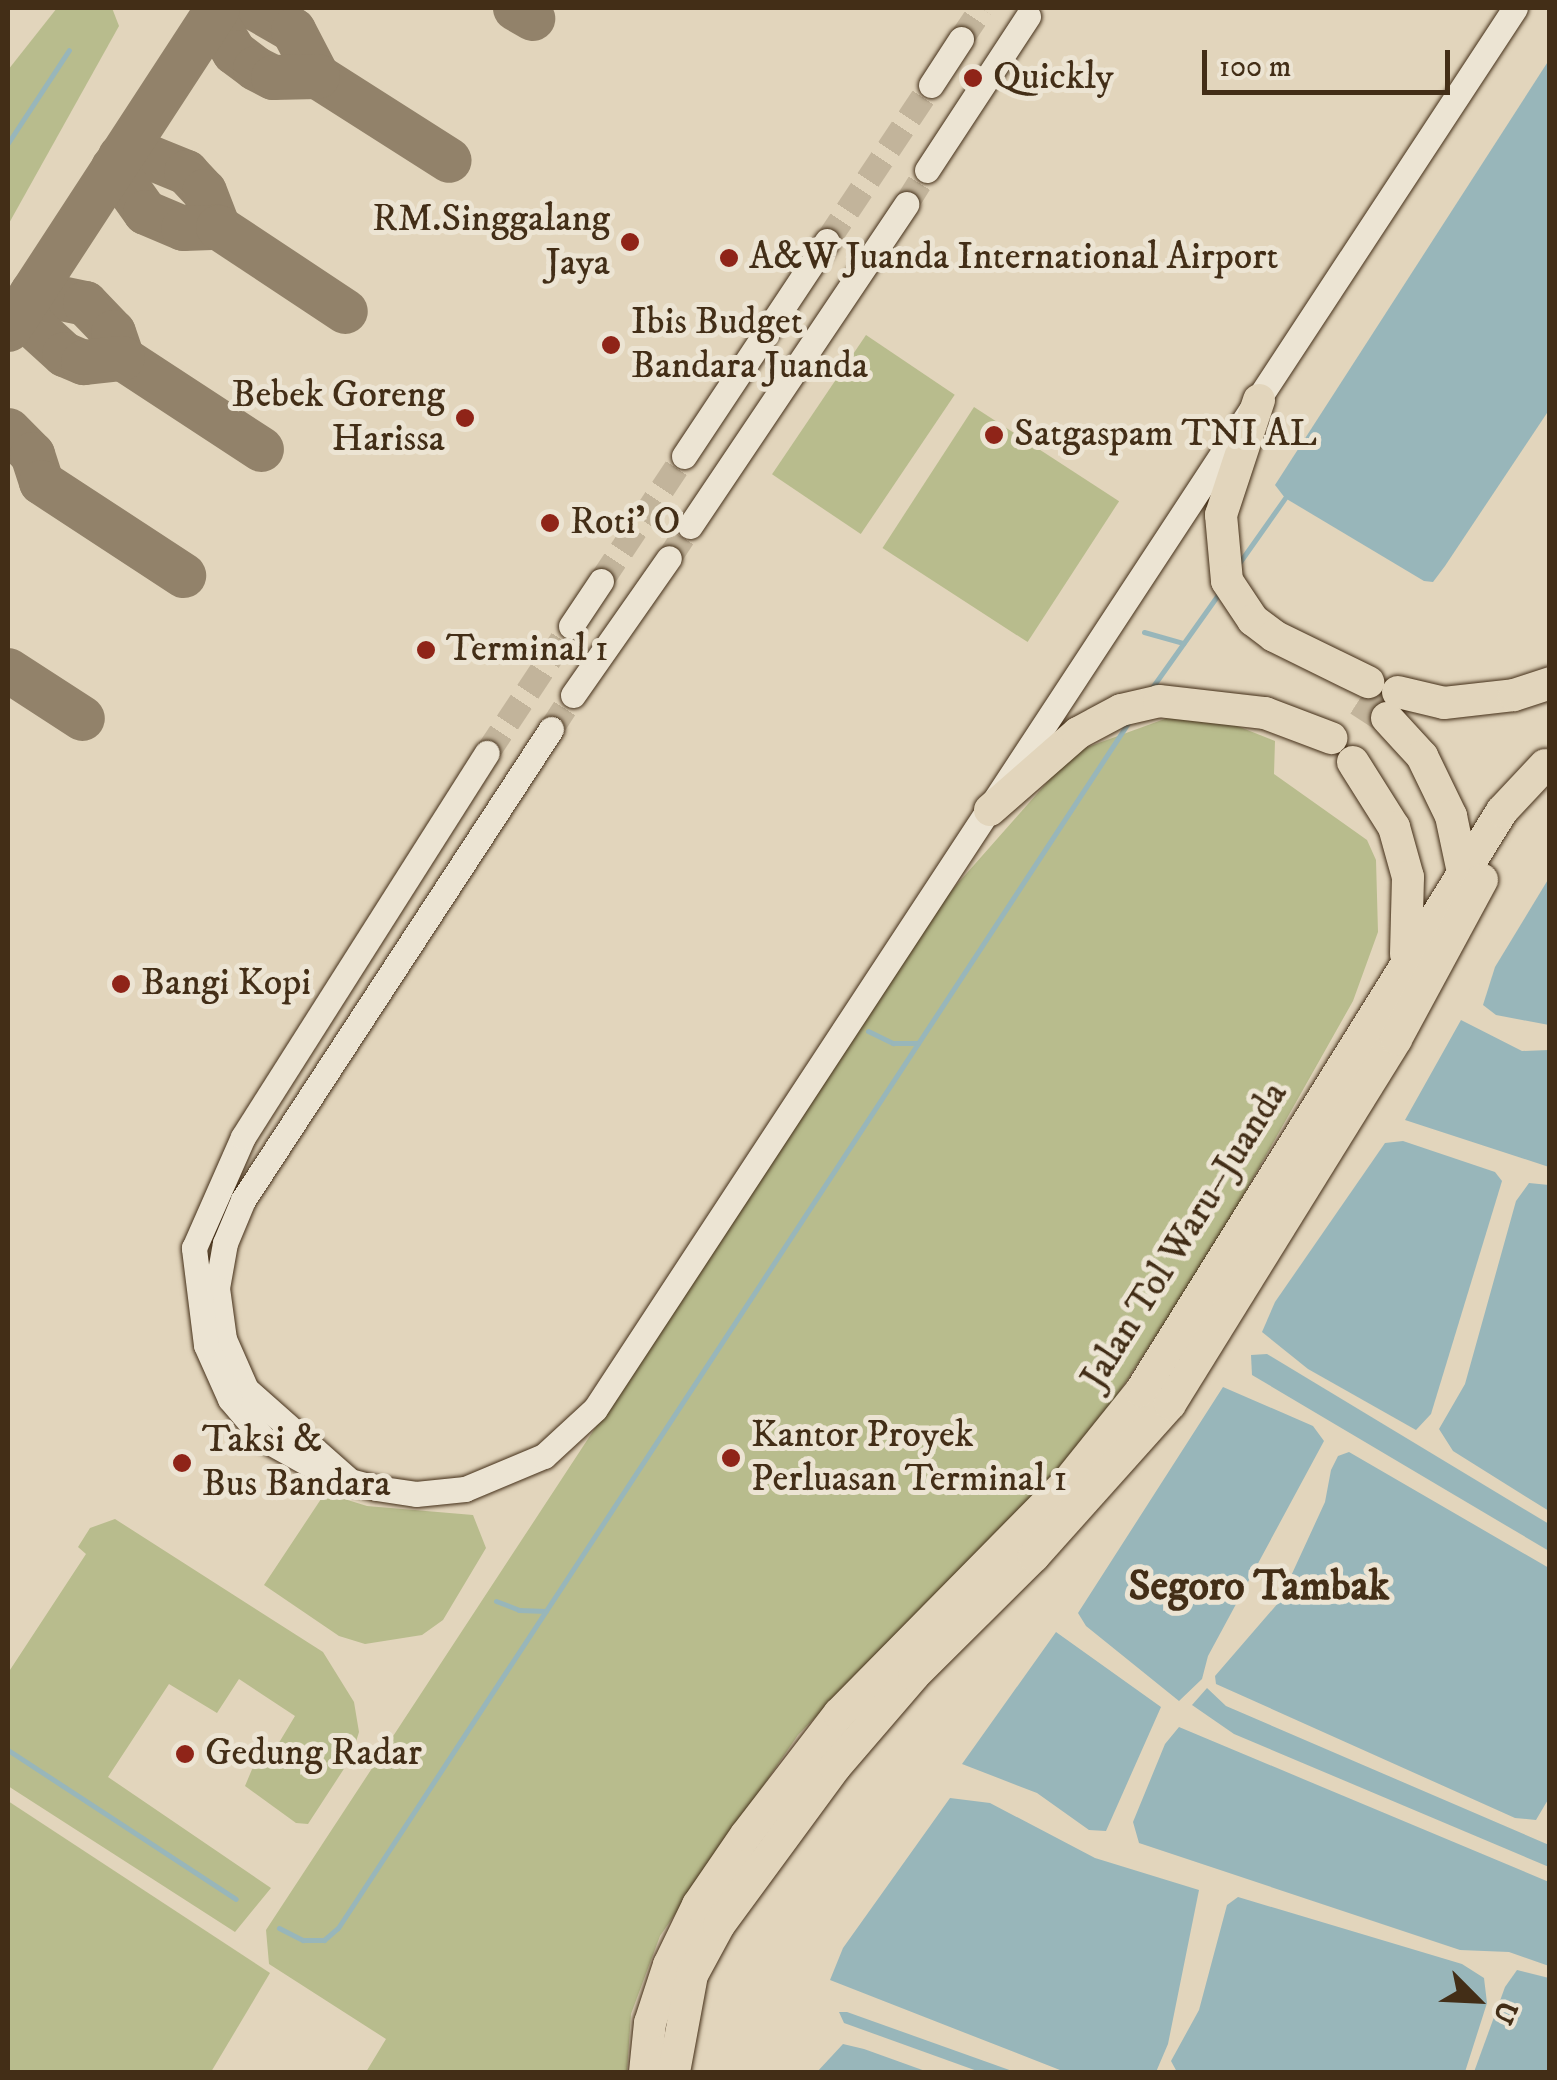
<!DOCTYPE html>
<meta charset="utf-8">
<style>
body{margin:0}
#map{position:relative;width:1557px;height:2080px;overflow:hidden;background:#e2d5bc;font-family:"IM FELL DW Pica",serif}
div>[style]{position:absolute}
.green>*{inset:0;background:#b8bc8d;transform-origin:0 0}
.water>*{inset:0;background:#98b6ba}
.stream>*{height:5px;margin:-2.5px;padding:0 2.5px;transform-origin:2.5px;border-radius:2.5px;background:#98b6ba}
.taxiway>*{height:45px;margin:-22.5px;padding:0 22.5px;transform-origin:22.5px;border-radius:22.5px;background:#92826a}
.secondary-tunnel>*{height:25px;margin-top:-12.5px;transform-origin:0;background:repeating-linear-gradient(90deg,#c2b49b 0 25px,transparent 0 37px)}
.highway-tunnel>*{height:32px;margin-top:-16px;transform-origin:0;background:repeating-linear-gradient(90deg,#c2b49b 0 32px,transparent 0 48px)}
.roads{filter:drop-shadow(0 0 2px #432e17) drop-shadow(0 0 2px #432e17)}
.secondary>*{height:25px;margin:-12.5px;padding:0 12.5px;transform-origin:12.5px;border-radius:12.5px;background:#ece4d3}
.highway>*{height:32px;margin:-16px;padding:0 16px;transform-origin:16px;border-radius:16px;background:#e2d5bc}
.dots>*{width:28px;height:28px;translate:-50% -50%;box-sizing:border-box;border:5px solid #ece4d3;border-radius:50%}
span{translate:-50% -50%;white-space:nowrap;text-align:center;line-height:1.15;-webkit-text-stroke:10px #ece4d3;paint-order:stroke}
.poi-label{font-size:38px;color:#432e17}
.left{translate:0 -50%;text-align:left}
.right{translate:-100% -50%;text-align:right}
.street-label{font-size:38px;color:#432e17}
.quarter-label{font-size:42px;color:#432e17;font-weight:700}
.frame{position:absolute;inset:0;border:10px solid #432e17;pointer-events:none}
.north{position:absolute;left:1427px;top:1950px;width:100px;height:100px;-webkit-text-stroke:8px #ece4d3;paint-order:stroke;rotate:114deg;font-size:28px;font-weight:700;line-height:40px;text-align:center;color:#432e17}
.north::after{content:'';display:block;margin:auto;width:35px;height:45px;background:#432e17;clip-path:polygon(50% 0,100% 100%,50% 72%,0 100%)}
.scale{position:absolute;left:1202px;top:50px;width:248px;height:45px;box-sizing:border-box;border:5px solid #432e17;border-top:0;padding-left:12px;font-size:30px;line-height:35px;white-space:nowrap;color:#432e17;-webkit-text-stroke:8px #ece4d3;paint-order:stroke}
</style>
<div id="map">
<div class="green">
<div style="clip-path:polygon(57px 8px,112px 8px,119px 26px,8px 225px,8px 70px)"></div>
<div style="left:866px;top:335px;width:107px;height:168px;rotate:34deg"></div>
<div style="left:974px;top:407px;width:173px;height:168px;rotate:33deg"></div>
<div style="clip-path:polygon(1170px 717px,1222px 720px,1275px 741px,1274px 774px,1367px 840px,1376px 860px,1378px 932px,1353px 1001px,1216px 1244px,1118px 1394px,1057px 1471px,798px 1735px,660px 1936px,631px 2014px,627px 2072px,366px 2072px,386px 2039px,269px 1964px,266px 1930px,936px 908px,1074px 752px)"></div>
<div style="clip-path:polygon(325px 1493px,367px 1506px,473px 1515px,486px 1548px,443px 1620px,422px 1635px,365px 1644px,339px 1636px,264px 1585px)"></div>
<div style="clip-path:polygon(115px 1519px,323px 1652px,354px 1702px,359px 1732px,351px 1758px,308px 1824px,296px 1823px,245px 1786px,258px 1755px,268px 1761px,295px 1716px,239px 1679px,217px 1713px,169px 1684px,108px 1777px,271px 1888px,235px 1932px,8px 1786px,8px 1673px,86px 1554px,78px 1547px,90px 1528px)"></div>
<div style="clip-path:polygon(8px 1801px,270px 1973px,211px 2072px,8px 2072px)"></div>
</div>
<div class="water">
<div style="clip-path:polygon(1549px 60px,1549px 410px,1445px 566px,1433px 582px,1424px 581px,1285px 498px,1275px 485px)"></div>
<div style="clip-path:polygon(1549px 878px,1549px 1025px,1496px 1015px,1483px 1005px,1495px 967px)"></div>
<div style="clip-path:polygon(1461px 1020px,1522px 1051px,1549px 1050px,1549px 1167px,1405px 1120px)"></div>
<div style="clip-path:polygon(1403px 1141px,1495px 1172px,1502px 1181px,1431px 1414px,1416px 1430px,1308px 1369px,1262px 1332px,1275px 1302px,1385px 1143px)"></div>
<div style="clip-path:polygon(1529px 1183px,1549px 1185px,1549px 1511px,1453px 1451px,1439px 1429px,1465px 1384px,1516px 1201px)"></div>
<div style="clip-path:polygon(1267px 1354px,1549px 1524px,1549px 1551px,1252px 1375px,1251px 1355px)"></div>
<div style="clip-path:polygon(1223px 1387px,1313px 1426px,1324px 1441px,1208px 1656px,1202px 1679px,1179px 1701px,1086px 1626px,1078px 1613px)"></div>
<div style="clip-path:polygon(1349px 1452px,1549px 1568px,1549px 1798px,1536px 1820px,1515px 1818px,1216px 1684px,1215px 1676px,1279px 1602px,1325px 1502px,1331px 1470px,1338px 1456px)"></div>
<div style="clip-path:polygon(1056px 1632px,1161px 1707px,1106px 1831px,1089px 1830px,1037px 1793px,962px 1764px)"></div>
<div style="clip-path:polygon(1207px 1688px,1226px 1706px,1549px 1845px,1549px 1867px,1234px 1734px,1192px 1705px)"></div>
<div style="clip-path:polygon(1179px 1727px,1549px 1882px,1549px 1966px,1509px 1952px,1460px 1950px,1139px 1843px,1133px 1822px,1165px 1744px)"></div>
<div style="clip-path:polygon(950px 1798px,990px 1803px,1095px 1858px,1199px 1890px,1168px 2044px,1156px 2072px,1065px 2072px,830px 1980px,843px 1948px)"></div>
<div style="clip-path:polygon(1238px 1897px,1462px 1964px,1484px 1978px,1487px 2003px,1465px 2072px,1177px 2072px,1171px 2061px,1199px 2010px,1227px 1905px)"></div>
<div style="clip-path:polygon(1517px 1970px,1549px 1978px,1549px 2072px,1474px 2072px,1505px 1987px)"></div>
<div style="clip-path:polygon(839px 2012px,847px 2012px,1015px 2072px,980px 2072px,844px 2023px)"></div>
<div style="clip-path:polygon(843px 2044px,864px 2049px,928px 2072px,817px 2072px)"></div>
</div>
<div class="stream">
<div style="left:8px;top:143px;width:111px;rotate:-56.7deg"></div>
<div style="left:1237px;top:566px;width:83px;rotate:-54.8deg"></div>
<div style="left:1144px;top:632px;width:41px;rotate:15.8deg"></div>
<div style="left:1151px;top:689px;width:119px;rotate:-54.6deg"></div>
<div style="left:868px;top:1031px;width:28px;rotate:26deg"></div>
<div style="left:893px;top:1043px;width:25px"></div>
<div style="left:496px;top:1601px;width:25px;rotate:21deg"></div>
<div style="left:519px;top:1610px;width:27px;rotate:2deg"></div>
<div style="left:8px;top:1750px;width:272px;rotate:33.2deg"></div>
<div style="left:279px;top:1928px;width:27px;rotate:27deg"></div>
<div style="left:303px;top:1940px;width:21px"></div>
<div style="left:324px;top:1940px;width:18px;rotate:-41deg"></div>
<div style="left:338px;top:1928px;width:1441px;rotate:-56.75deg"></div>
</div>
<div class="taxiway">
<div style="left:255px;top:8px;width:44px;rotate:30.1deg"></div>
<div style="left:293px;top:30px;width:52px;rotate:62.4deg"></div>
<div style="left:317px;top:76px;width:156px;rotate:32.5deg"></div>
<div style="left:515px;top:8px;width:20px;rotate:30deg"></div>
<div style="left:212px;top:16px;width:42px;rotate:58.6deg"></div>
<div style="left:234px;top:52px;width:26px;rotate:37deg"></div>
<div style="left:255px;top:68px;width:20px;rotate:27deg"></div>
<div style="left:273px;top:77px;width:44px;rotate:-1.3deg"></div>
<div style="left:120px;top:156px;width:22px;rotate:-5deg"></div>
<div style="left:142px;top:154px;width:48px;rotate:22.2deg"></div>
<div style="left:186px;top:172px;width:26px;rotate:47deg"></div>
<div style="left:204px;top:191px;width:39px;rotate:69deg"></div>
<div style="left:113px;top:167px;width:55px;rotate:54.6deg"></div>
<div style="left:145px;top:212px;width:41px;rotate:22.8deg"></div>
<div style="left:183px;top:228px;width:35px;rotate:-2deg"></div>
<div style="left:218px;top:227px;width:152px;rotate:33.5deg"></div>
<div style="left:32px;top:292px;width:54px;rotate:11.7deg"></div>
<div style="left:85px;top:303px;width:40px;rotate:46deg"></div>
<div style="left:113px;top:332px;width:28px;rotate:71deg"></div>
<div style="left:122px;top:358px;width:166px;rotate:33.2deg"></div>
<div style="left:24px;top:305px;width:20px;rotate:70deg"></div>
<div style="left:31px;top:324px;width:45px;rotate:42.3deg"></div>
<div style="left:64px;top:354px;width:21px;rotate:23deg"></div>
<div style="left:83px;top:362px;width:39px;rotate:-6deg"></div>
<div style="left:8px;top:329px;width:383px;rotate:-56.9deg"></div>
<div style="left:8px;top:430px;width:34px;rotate:45deg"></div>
<div style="left:32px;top:454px;width:29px;rotate:72deg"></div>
<div style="left:41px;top:482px;width:170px;rotate:33.2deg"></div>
<div style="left:8px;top:670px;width:88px;rotate:33deg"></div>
</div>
<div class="secondary-tunnel">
<div style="left:961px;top:39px;width:37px;rotate:-56deg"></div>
<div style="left:906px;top:204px;width:40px;rotate:-58deg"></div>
<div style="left:827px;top:241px;width:187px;rotate:-56.3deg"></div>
<div style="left:669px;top:558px;width:38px;rotate:-57deg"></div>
<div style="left:601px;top:581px;width:150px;rotate:-56.4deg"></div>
<div style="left:551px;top:729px;width:40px;rotate:-57.1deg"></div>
<div style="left:487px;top:753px;width:152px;rotate:-56.5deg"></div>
</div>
<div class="highway-tunnel">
<div style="left:1359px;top:700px;width:33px;rotate:33deg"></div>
</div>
<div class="roads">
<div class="secondary">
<div style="left:931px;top:85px;width:55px;rotate:-56.9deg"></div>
<div style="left:927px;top:170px;width:184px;rotate:-56.7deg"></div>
<div style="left:684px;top:456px;width:258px;rotate:-56.4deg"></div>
<div style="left:690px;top:526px;width:388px;rotate:-56.1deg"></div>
<div style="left:571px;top:626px;width:54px;rotate:-56.3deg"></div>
<div style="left:573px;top:695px;width:167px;rotate:-55deg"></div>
<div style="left:551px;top:729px;width:563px;rotate:123.18deg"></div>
<div style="left:243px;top:1200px;width:47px;rotate:112.7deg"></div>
<div style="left:225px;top:1243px;width:46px;rotate:100.1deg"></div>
<div style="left:217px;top:1288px;width:51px;rotate:82.2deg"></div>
<div style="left:224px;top:1339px;width:55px;rotate:66.3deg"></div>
<div style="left:246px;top:1389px;width:139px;rotate:41.5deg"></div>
<div style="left:350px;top:1481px;width:27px;rotate:15deg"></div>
<div style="left:376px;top:1488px;width:40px;rotate:8.5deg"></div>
<div style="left:416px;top:1494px;width:49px;rotate:-5.8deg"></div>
<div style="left:465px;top:1489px;width:86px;rotate:-22.7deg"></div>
<div style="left:544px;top:1456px;width:69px;rotate:-42.7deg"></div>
<div style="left:595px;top:1409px;width:1676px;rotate:-56.71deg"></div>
<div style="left:322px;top:1471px;width:66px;rotate:-151.1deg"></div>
<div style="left:264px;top:1439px;width:52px;rotate:-130.4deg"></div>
<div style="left:230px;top:1399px;width:59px;rotate:-114deg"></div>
<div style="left:206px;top:1345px;width:98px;rotate:-97.1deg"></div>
<div style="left:194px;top:1248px;width:121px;rotate:-66.2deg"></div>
<div style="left:243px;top:1137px;width:455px;rotate:-57.6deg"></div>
</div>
<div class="highway">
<div style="left:1259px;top:400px;width:121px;rotate:108.3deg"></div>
<div style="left:1221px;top:515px;width:66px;rotate:84.8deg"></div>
<div style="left:1227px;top:581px;width:47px;rotate:56.3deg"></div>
<div style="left:1253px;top:620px;width:26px;rotate:37deg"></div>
<div style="left:1274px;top:636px;width:105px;rotate:26.1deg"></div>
<div style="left:1398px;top:692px;width:47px;rotate:13.4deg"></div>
<div style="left:1444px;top:703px;width:70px;rotate:-6.5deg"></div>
<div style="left:1514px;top:695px;width:38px;rotate:-18deg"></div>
<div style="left:1387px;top:718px;width:52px;rotate:47.4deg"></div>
<div style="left:1422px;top:756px;width:67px;rotate:64.2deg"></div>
<div style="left:1451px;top:816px;width:67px;rotate:78deg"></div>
<div style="left:1353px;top:762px;width:77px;rotate:57.8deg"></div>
<div style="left:1394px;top:827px;width:52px;rotate:74.4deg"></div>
<div style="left:1408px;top:877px;width:77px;rotate:91.5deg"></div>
<div style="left:990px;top:810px;width:117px;rotate:-41.2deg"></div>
<div style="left:1078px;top:733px;width:49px;rotate:-28.1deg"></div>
<div style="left:1121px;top:710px;width:39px;rotate:-13deg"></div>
<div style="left:1159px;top:701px;width:107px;rotate:6.5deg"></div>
<div style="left:1265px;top:713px;width:71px;rotate:20.7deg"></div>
<div style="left:645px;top:2072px;width:49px;rotate:-84.2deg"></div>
<div style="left:650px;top:2023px;width:61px;rotate:-71.9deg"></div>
<div style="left:669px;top:1965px;width:67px;rotate:-64.2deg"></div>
<div style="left:698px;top:1905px;width:85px;rotate:-55.6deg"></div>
<div style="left:746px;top:1835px;width:153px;rotate:-52.5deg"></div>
<div style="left:839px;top:1714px;width:325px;rotate:-45.4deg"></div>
<div style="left:1067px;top:1483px;width:118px;rotate:-51.2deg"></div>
<div style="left:1141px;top:1391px;width:683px;rotate:-58.1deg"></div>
<div style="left:1502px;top:811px;width:63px;rotate:-46.9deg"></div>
<div style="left:674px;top:2072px;width:99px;rotate:-79.5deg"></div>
<div style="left:692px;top:1975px;width:57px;rotate:-61.6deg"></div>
<div style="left:719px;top:1925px;width:196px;rotate:-53.7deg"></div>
<div style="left:835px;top:1767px;width:121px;rotate:-49.3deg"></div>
<div style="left:914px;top:1675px;width:169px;rotate:-44.8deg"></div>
<div style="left:1034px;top:1556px;width:204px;rotate:-48.2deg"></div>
<div style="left:1170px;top:1404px;width:429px;rotate:-58.2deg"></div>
<div style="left:1396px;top:1039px;width:181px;rotate:-61.6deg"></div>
</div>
</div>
<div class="dots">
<div style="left:973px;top:78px;background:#8f2418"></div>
<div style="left:630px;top:242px;background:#8f2418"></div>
<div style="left:729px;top:258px;background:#8f2418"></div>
<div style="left:611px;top:345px;background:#8f2418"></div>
<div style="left:465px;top:418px;background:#8f2418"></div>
<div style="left:994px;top:435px;background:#8f2418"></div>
<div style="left:550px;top:523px;background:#8f2418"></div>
<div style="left:426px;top:650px;background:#8f2418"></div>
<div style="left:121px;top:984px;background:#8f2418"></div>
<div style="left:731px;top:1458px;background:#8f2418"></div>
<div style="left:182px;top:1463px;background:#8f2418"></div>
<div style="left:185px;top:1754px;background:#8f2418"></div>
</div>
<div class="poi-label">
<span class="left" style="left:993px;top:78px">Quickly</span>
<span class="right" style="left:610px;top:242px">RM.Singgalang<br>Jaya</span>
<span class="left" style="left:749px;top:258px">A&amp;W Juanda International Airport</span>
<span class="left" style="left:631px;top:345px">Ibis Budget<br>Bandara Juanda</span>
<span class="right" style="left:445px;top:418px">Bebek Goreng<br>Harissa</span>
<span class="left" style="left:1014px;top:435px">Satgaspam TNI AL</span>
<span class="left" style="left:570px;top:523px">Roti' O</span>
<span class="left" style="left:446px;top:650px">Terminal 1</span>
<span class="left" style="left:141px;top:984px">Bangi Kopi</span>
<span class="left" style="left:751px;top:1458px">Kantor Proyek<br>Perluasan Terminal 1</span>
<span class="left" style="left:202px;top:1463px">Taksi &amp;<br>Bus Bandara</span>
<span class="left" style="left:205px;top:1754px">Gedung Radar</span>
</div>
<div class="street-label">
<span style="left:1185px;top:1236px;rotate:-58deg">Jalan Tol Waru–Juanda</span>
</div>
<div class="quarter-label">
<span style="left:1259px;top:1587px">Segoro Tambak</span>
</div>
<div class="frame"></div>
<div class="north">U</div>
<div class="scale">100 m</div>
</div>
